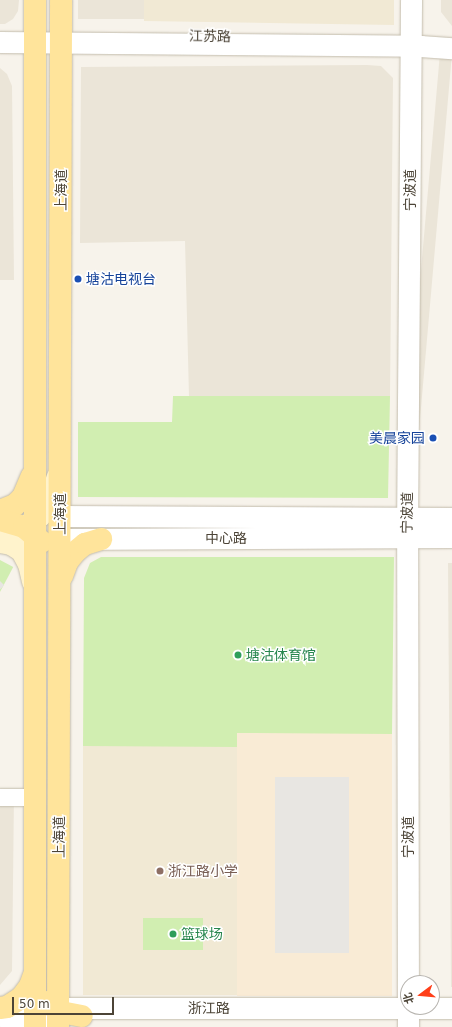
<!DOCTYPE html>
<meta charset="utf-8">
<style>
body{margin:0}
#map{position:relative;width:452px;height:1027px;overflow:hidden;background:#f7f3eb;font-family:"DejaVu Sans","Noto Sans SC",sans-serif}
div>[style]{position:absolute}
.residential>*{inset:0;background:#ebe5d8;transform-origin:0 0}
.commercial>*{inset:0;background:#f9ebd5;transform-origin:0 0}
.education>*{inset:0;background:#f1e9d4;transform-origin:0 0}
.green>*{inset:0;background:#d1eeb1;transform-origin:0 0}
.parking>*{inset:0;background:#e8e6e2;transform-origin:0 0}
.roads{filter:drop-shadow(0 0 1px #c3bcac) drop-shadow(0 0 1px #c3bcac)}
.minor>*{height:17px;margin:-8.5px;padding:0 8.5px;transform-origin:8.5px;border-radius:8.5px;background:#fff}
.tertiary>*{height:21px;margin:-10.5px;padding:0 10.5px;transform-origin:10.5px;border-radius:10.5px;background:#fff}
.secondary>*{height:22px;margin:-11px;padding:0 11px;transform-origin:11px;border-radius:11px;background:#fff3cc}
.primary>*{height:22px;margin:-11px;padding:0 11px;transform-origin:11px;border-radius:11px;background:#ffe49b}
.dots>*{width:11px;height:11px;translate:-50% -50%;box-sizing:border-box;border:2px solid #fff;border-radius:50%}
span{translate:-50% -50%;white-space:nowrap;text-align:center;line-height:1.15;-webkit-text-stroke:3px #fff;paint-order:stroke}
.street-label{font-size:14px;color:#4c4437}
.transit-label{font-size:14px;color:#164399}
.left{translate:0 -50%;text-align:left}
.right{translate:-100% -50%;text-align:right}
.leisure-label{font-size:14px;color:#27864d}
.education-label{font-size:14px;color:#785e54}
.north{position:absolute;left:400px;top:975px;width:40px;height:40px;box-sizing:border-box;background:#fff;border:1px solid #b7b4af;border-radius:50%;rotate:254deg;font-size:11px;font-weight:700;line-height:16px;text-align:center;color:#4c4437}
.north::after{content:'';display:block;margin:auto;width:14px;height:18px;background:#ff3f19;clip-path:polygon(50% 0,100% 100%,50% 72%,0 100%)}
.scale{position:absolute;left:12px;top:997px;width:102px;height:18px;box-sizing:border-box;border:2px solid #4c4437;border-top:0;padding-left:5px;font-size:12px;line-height:14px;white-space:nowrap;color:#4c4437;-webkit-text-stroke:3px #fff;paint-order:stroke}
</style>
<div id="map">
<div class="residential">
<div style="clip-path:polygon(0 0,19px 0,18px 11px,13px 19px,5px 24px,0 24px)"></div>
<div style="left:78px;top:0;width:66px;height:19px"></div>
<div style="clip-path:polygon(441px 0,452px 0,452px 26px,441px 12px)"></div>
<div style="left:440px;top:53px;width:12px;height:446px;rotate:5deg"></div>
<div style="clip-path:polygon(367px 65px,381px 66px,393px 78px,390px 396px,189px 396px,185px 241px,80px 243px,81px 67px)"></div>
<div style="clip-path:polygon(0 68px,7px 74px,12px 86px,14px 280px,0 280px)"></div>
<div style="clip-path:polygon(448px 563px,452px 563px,452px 987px,451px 987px)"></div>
<div style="clip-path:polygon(0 793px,14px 793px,12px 971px,0 985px)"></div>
</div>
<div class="commercial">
<div style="left:237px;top:733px;width:155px;height:263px"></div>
</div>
<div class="education">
<div style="clip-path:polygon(144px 0,394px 0,394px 25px,144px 21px)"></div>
<div style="left:83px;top:746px;width:154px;height:249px"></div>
</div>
<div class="green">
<div style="clip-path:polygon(173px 396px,390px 396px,388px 498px,78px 497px,78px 422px,172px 422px)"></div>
<div style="clip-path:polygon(101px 557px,394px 557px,392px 734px,237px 733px,237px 747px,83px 746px,84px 578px,90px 563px)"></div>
<div style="left:0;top:560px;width:15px;height:233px;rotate:28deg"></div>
<div style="left:143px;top:918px;width:60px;height:32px"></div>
</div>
<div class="parking">
<div style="left:0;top:581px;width:6px;height:157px;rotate:45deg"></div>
<div style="left:275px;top:777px;width:74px;height:176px"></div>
</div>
<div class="roads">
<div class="minor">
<div style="left:0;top:797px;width:35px"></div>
</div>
<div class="tertiary">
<div style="left:0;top:42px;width:420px;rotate:0.5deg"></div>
<div style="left:420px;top:46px;width:32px;rotate:4deg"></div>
<div style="left:60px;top:516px;width:392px;rotate:0.3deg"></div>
<div style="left:61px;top:539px;width:391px;rotate:-0.3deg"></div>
<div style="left:61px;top:1008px;width:391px"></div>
<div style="left:0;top:1016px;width:53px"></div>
<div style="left:408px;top:1027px;width:491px;rotate:-90.1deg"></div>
<div style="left:407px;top:536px;width:536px;rotate:-89.57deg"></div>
</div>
<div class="secondary">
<div style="left:0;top:535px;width:28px;rotate:-18deg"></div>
<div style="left:27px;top:526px;width:16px;rotate:-38deg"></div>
<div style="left:40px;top:516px;width:15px;rotate:-53deg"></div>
<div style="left:49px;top:504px;width:28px;rotate:-72deg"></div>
<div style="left:0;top:542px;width:11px;rotate:10deg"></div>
<div style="left:11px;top:544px;width:13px;rotate:32deg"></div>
<div style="left:22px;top:551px;width:15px;rotate:62deg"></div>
<div style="left:29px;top:564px;width:18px;rotate:77deg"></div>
</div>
<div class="primary">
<div style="left:0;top:511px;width:16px;rotate:-22deg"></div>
<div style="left:15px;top:505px;width:11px;rotate:-45deg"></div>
<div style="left:23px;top:497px;width:23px;rotate:-67deg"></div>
<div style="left:0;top:520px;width:25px;rotate:16deg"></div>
<div style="left:24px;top:527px;width:23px;rotate:40deg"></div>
<div style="left:62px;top:576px;width:15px;rotate:-70deg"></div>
<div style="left:67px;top:562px;width:13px;rotate:-51deg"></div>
<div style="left:75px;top:552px;width:13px;rotate:-39deg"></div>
<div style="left:85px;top:544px;width:17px;rotate:-17deg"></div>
<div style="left:47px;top:1002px;width:17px;rotate:36deg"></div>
<div style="left:61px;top:1012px;width:21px;rotate:11deg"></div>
<div style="left:0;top:1008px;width:7px;rotate:-8deg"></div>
<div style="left:7px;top:1007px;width:17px;rotate:-33deg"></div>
<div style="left:21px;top:998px;width:15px;rotate:-53deg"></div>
<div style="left:30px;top:986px;width:12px;rotate:-70deg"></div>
<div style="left:35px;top:1027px;width:1027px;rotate:-90deg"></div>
<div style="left:58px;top:1027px;width:1027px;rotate:-89.83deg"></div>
</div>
</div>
<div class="dots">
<div style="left:78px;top:279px;background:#1a4fb4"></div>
<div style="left:433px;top:438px;background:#1a4fb4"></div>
<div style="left:238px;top:655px;background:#2e9e5b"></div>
<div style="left:160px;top:871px;background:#8d6e63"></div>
<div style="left:173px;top:934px;background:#2e9e5b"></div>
</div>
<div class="street-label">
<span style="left:210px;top:36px;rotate:1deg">江苏路</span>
<span style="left:61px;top:190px;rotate:-90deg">上海道</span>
<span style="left:410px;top:190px;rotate:-90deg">宁波道</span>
<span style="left:407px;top:513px;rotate:-89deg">宁波道</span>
<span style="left:60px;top:514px;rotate:-90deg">上海道</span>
<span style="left:226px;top:538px">中心路</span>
<span style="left:59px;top:837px;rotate:-90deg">上海道</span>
<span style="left:408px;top:837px;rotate:-90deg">宁波道</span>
<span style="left:209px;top:1008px">浙江路</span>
</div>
<div class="transit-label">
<span class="left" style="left:86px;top:279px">塘沽电视台</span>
<span class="right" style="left:425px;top:438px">美晨家园</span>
</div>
<div class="leisure-label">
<span class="left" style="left:246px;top:655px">塘沽体育馆</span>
<span class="left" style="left:181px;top:934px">篮球场</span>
</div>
<div class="education-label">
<span class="left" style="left:168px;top:871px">浙江路小学</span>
</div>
<div class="north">北</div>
<div class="scale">50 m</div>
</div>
